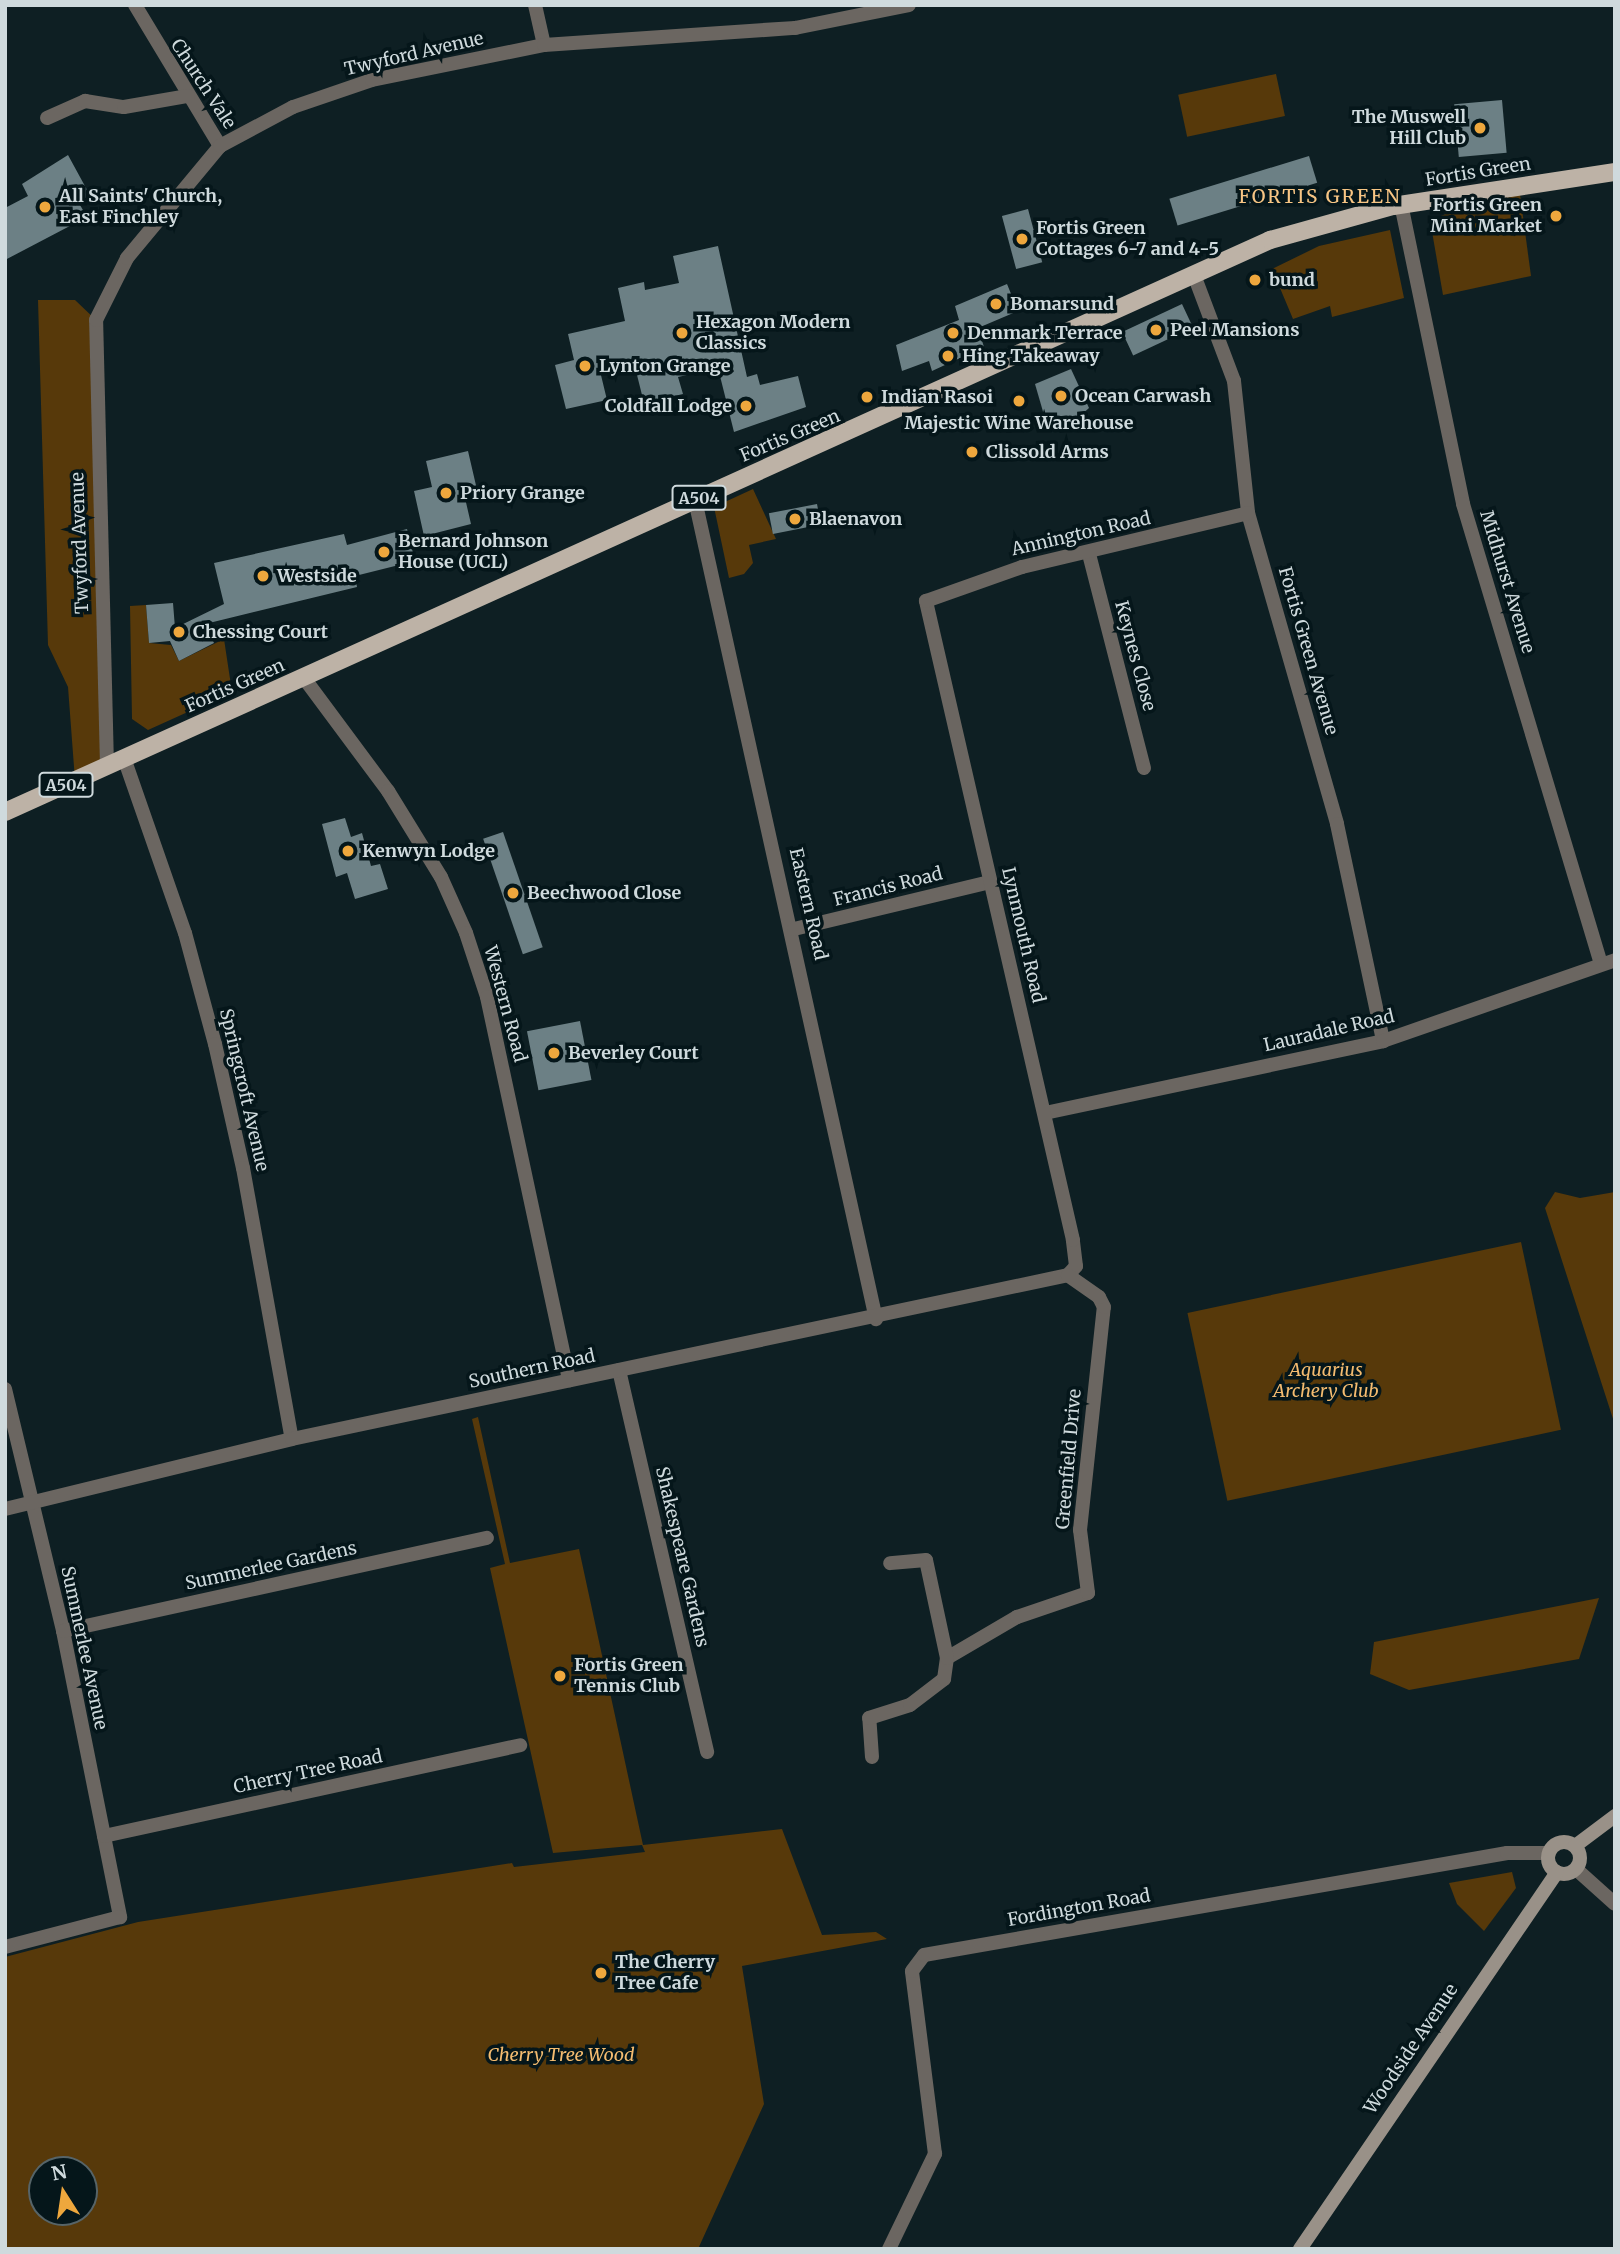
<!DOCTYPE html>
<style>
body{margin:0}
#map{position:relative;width:1620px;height:2254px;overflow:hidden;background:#0e1f23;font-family:Merriweather,serif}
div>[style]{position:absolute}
.green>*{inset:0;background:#57390a;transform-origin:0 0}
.building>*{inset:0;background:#6c8085;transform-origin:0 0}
.street>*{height:14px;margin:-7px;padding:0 7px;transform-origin:7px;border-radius:7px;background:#6b6661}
.secondary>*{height:14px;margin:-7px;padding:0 7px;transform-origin:7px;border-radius:7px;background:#999188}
.secondary>.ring{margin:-7px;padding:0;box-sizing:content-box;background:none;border:14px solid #999188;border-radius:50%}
.primary>*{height:18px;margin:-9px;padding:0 9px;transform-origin:9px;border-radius:9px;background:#bdb2a6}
.dots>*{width:19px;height:19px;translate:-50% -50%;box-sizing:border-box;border:4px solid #05161a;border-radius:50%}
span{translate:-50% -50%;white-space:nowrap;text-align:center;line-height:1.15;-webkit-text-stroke:7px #05161a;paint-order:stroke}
.shield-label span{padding:2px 5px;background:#05161a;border:2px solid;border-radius:5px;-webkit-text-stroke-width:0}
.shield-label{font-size:16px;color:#cfdadd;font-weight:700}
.street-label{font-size:18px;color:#cfdadd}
.poi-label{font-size:18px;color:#cfdadd;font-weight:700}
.right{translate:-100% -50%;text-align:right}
.left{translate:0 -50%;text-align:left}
.park-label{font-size:18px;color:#f4bc70;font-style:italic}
.neighbourhood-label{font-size:19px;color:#f7c584;letter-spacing:2px}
.frame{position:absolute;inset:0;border:7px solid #cfdadd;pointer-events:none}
.north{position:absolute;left:28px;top:2156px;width:70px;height:70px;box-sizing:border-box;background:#05161a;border:2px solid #566468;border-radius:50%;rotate:348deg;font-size:19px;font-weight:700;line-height:28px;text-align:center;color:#cfdadd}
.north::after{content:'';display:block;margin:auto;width:24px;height:32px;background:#eea73d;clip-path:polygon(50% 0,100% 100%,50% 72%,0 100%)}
</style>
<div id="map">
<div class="green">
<div style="left:1276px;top:74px;width:43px;height:100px;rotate:78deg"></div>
<div style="clip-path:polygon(1519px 187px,1531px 276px,1443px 295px,1430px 220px)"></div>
<div style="clip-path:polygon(1390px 230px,1404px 298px,1332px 317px,1330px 306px,1293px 319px,1272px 269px,1319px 246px)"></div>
<div style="clip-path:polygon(38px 300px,75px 300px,96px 320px,107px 766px,75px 780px,68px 687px,48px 645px)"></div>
<div style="clip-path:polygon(753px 489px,776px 539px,749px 545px,753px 563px,744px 574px,729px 578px,714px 507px)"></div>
<div style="clip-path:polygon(146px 605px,149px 643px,171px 645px,179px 661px,224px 639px,232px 692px,148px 730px,132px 719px,130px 606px)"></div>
<div style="clip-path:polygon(1555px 1192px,1580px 1198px,1615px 1192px,1615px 1425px,1545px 1208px)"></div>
<div style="left:1521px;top:1242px;width:192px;height:341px;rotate:78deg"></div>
<div style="clip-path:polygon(evenodd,478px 1417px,510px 1563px,579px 1549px,643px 1845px,782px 1829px,822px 1935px,876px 1932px,887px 1939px,742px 1966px,764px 2104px,698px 2249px,5px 2249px,5px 1957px,138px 1922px,512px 1863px,514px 1867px,645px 1852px,642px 1845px,553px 1853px,490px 1568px,505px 1564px,472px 1419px,478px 1417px,42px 2170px,84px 2170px,84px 2212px,42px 2212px,42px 2170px)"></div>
<div style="clip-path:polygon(1599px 1598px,1579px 1659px,1409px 1690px,1370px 1674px,1374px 1642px)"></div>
<div style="clip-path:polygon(1512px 1872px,1516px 1888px,1484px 1931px,1457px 1904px,1449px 1883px)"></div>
</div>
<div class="building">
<div style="left:1502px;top:100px;width:53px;height:48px;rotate:85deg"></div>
<div style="clip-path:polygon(68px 155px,92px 199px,80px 205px,87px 217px,5px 260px,5px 208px,28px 196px,22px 184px)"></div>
<div style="left:1309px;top:156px;width:28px;height:146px;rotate:73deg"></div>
<div style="left:1028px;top:209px;width:55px;height:27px;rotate:75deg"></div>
<div style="clip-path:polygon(718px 246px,747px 377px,757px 374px,760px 385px,798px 376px,806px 407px,734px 432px,718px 368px,678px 377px,683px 394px,644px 403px,634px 363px,600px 371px,607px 400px,566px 409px,555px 365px,574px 360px,568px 334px,625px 321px,618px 288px,644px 282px,645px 290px,679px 283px,673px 256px)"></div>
<div style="clip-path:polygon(1007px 284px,1018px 311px,978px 328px,984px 347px,932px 371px,929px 361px,902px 371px,896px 345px,959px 320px,955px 306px)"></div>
<div style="left:1182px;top:304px;width:26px;height:66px;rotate:65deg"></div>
<div style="clip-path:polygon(1071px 369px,1089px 408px,1062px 432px,1044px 415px,1035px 384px)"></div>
<div style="clip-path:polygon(468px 451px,478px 494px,465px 498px,471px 524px,424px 536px,414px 491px,432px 487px,426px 461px)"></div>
<div style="left:817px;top:504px;width:21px;height:49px;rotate:79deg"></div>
<div style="clip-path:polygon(407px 529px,415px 561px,355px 576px,357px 587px,205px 624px,214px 643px,179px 661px,170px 641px,149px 643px,146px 605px,173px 603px,175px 628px,224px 604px,214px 563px,344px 534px,347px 545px)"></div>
<div style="clip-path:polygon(345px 818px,351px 837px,362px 833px,371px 866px,380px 864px,388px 889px,355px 899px,347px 873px,336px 877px,322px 824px)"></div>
<div style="left:503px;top:832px;width:122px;height:21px;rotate:71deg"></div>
<div style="left:580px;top:1021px;width:60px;height:54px;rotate:79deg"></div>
</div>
<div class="street">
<div style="left:135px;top:5px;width:165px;rotate:58.9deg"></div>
<div style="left:535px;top:5px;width:41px;rotate:77.3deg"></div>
<div style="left:47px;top:118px;width:42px;rotate:-24.1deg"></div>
<div style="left:85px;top:101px;width:39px;rotate:9deg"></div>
<div style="left:124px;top:107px;width:65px;rotate:-9.8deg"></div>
<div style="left:1401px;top:204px;width:306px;rotate:78.3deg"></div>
<div style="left:1463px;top:504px;width:480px;rotate:73.3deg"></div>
<div style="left:1194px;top:275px;width:113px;rotate:69.3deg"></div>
<div style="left:1234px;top:381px;width:133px;rotate:83.9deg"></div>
<div style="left:1248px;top:513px;width:323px;rotate:74deg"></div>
<div style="left:1337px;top:824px;width:222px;rotate:78deg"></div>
<div style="left:695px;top:500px;width:839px;rotate:77.54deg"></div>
<div style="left:1089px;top:554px;width:221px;rotate:75.6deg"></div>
<div style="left:304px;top:678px;width:141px;rotate:53.4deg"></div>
<div style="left:388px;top:791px;width:101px;rotate:58.4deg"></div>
<div style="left:441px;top:877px;width:61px;rotate:65.9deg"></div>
<div style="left:466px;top:933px;width:67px;rotate:71.8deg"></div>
<div style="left:487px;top:997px;width:392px;rotate:77.9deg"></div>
<div style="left:124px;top:758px;width:185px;rotate:70.8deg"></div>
<div style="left:185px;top:933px;width:115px;rotate:74.9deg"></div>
<div style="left:215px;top:1044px;width:127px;rotate:77.3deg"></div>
<div style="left:243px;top:1168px;width:275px;rotate:79.8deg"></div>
<div style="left:107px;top:766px;width:446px;rotate:-91.4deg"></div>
<div style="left:96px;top:320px;width:69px;rotate:-63.4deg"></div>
<div style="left:127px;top:258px;width:146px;rotate:-50.3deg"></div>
<div style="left:220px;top:146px;width:83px;rotate:-28.1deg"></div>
<div style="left:293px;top:107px;width:83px;rotate:-18.9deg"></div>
<div style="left:372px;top:80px;width:176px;rotate:-11.5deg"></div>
<div style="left:544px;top:45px;width:252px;rotate:-3.9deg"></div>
<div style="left:795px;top:28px;width:116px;rotate:-11.4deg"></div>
<div style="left:794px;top:929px;width:202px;rotate:-13.5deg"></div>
<div style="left:1045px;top:1113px;width:346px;rotate:-12deg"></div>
<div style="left:1383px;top:1041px;width:246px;rotate:-19.2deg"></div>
<div style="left:619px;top:1370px;width:392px;rotate:77deg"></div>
<div style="left:5px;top:1389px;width:249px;rotate:76.5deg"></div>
<div style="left:63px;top:1631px;width:292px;rotate:78.7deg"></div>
<div style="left:120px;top:1917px;width:119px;rotate:165.4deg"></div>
<div style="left:5px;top:1509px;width:295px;rotate:-13.7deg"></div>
<div style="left:292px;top:1439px;width:793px;rotate:-11.93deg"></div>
<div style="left:1068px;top:1275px;width:12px;rotate:-48deg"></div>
<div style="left:1076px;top:1266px;width:26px;rotate:-97deg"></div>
<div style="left:1073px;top:1240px;width:656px;rotate:-102.96deg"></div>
<div style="left:926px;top:601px;width:102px;rotate:-19.5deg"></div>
<div style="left:1022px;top:567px;width:232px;rotate:-13.4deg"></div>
<div style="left:63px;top:1631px;width:434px;rotate:-12.4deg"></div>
<div style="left:947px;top:1658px;width:81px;rotate:-30.4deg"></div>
<div style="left:1017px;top:1617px;width:75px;rotate:-18.7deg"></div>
<div style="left:1088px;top:1593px;width:64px;rotate:-97.2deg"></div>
<div style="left:1080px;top:1530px;width:224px;rotate:-83.9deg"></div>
<div style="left:1104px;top:1307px;width:11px;rotate:-117deg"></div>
<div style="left:1099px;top:1297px;width:38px;rotate:-145deg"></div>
<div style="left:872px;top:1757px;width:39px;rotate:-94deg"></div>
<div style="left:869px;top:1718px;width:43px;rotate:-17.6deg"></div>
<div style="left:910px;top:1705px;width:43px;rotate:-37.4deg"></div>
<div style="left:944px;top:1679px;width:21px;rotate:-82deg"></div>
<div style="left:947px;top:1658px;width:100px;rotate:-102.1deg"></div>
<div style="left:926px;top:1560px;width:36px;rotate:175deg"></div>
<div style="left:104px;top:1836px;width:426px;rotate:-12.3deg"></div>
<div style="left:1576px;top:1869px;width:52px;rotate:41.9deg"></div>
<div style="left:889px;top:2249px;width:106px;rotate:-64.2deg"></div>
<div style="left:935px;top:2154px;width:184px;rotate:-97.2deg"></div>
<div style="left:912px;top:1971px;width:20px;rotate:-53deg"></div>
<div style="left:924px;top:1955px;width:592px;rotate:-9.92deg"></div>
<div style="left:1507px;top:1853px;width:42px"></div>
</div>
<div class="secondary">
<div class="ring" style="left:1548px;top:1842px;width:18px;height:18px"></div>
<div style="left:1575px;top:1846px;width:50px;rotate:-36.9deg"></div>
<div style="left:1300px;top:2249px;width:456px;rotate:-55.7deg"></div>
</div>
<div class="primary">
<div style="left:5px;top:812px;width:1388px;rotate:-24.33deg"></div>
<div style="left:1270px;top:240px;width:128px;rotate:-15.5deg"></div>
<div style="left:1393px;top:206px;width:225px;rotate:-8.7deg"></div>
</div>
<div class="dots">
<div style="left:1480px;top:128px;background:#eea73d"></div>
<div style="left:45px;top:207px;background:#eea73d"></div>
<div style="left:1556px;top:216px;background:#eea73d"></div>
<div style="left:1022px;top:239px;background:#eea73d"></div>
<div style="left:1255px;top:280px;background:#eea73d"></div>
<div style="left:996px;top:304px;background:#eea73d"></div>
<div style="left:1156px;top:330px;background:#eea73d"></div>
<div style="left:682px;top:333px;background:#eea73d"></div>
<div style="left:953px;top:333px;background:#eea73d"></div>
<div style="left:948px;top:356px;background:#eea73d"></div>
<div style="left:585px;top:366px;background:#eea73d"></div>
<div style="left:1061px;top:396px;background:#eea73d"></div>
<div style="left:867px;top:397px;background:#eea73d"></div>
<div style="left:1019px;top:401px;background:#eea73d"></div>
<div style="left:746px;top:406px;background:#eea73d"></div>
<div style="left:972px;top:452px;background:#eea73d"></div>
<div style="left:446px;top:493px;background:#eea73d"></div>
<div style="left:795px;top:519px;background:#eea73d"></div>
<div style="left:384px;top:552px;background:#eea73d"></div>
<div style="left:263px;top:576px;background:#eea73d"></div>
<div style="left:179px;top:632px;background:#eea73d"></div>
<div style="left:348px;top:851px;background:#eea73d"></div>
<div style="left:513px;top:893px;background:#eea73d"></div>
<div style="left:554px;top:1053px;background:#eea73d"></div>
<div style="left:560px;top:1676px;background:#eea73d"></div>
<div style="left:601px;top:1973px;background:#eea73d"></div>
</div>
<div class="shield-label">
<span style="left:699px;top:498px">A504</span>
<span style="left:66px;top:785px">A504</span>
</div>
<div class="street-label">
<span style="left:414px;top:54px;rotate:-13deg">Twyford Avenue</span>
<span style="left:203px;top:84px;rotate:57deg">Church Vale</span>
<span style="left:1478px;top:172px;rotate:-9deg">Fortis Green</span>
<span style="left:790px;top:436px;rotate:-23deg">Fortis Green</span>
<span style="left:1081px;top:534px;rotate:-13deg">Annington Road</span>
<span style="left:80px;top:543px;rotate:-92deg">Twyford Avenue</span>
<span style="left:1507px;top:582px;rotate:73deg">Midhurst Avenue</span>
<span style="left:1308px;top:651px;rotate:74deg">Fortis Green Avenue</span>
<span style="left:1135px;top:656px;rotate:75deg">Keynes Close</span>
<span style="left:235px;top:686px;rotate:-24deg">Fortis Green</span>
<span style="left:888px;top:887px;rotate:-14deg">Francis Road</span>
<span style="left:808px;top:904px;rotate:77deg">Eastern Road</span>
<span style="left:1023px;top:935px;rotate:77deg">Lynmouth Road</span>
<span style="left:505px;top:1004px;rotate:75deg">Western Road</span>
<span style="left:1329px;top:1031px;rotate:-13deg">Lauradale Road</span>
<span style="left:244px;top:1090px;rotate:77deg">Springcroft Avenue</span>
<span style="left:532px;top:1369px;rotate:-12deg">Southern Road</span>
<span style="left:1069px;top:1459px;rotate:-85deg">Greenfield Drive</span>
<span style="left:682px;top:1557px;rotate:77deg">Shakespeare Gardens</span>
<span style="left:271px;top:1566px;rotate:-12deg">Summerlee Gardens</span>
<span style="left:84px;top:1648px;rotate:78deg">Summerlee Avenue</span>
<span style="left:308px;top:1772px;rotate:-12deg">Cherry Tree Road</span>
<span style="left:1079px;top:1908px;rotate:-10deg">Fordington Road</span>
<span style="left:1411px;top:2049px;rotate:-56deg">Woodside Avenue</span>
</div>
<div class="poi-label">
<span class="right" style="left:1466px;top:128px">The Muswell<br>Hill Club</span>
<span class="left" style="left:59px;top:207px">All Saints' Church,<br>East Finchley</span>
<span class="right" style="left:1542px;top:216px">Fortis Green<br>Mini Market</span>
<span class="left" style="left:1036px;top:239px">Fortis Green<br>Cottages 6-7 and 4-5</span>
<span class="left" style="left:1269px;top:280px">bund</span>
<span class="left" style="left:1010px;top:304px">Bomarsund</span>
<span class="left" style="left:696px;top:333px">Hexagon Modern<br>Classics</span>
<span class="left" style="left:1170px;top:330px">Peel Mansions</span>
<span class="left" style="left:967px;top:333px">Denmark Terrace</span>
<span class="left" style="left:962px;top:356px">Hing Takeaway</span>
<span class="left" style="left:599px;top:366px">Lynton Grange</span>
<span class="left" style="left:1075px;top:396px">Ocean Carwash</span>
<span class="left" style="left:881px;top:397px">Indian Rasoi</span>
<span class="right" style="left:732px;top:406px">Coldfall Lodge</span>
<span style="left:1019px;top:423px">Majestic Wine Warehouse</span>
<span class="left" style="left:986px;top:452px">Clissold Arms</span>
<span class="left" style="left:460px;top:493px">Priory Grange</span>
<span class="left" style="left:809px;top:519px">Blaenavon</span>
<span class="left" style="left:398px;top:552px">Bernard Johnson<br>House (UCL)</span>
<span class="left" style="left:277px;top:576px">Westside</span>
<span class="left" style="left:193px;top:632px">Chessing Court</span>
<span class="left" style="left:362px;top:851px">Kenwyn Lodge</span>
<span class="left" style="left:527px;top:893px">Beechwood Close</span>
<span class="left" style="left:568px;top:1053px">Beverley Court</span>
<span class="left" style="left:574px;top:1676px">Fortis Green<br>Tennis Club</span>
<span class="left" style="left:615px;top:1973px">The Cherry<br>Tree Cafe</span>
</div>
<div class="park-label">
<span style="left:1326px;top:1381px">Aquarius<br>Archery Club</span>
<span style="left:561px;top:2055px">Cherry Tree Wood</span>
</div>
<div class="neighbourhood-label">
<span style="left:1320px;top:197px">FORTIS GREEN</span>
</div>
<div class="frame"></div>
<div class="north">N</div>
</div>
